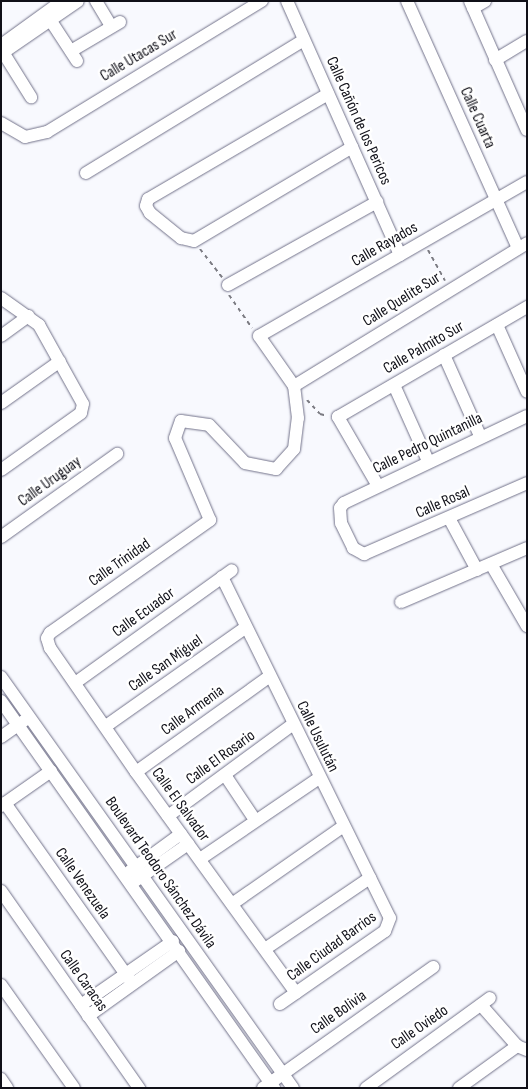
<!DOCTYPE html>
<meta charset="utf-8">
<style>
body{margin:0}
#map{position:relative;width:528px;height:1089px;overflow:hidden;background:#f8f9fe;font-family:"Sofia Sans Condensed",sans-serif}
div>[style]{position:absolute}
.path>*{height:2px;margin-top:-1px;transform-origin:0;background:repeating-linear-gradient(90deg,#7b7b82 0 4px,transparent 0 8px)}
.roads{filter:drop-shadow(0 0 1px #72728a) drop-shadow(0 0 1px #72728a)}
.minor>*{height:12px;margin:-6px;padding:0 6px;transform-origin:6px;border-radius:6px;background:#fff}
span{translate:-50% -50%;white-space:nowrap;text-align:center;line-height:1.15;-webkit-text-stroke:5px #fff;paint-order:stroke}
.street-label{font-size:16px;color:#101018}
.frame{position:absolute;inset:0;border:2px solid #101018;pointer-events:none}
</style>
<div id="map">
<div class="path">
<div style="left:200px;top:249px;width:36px;rotate:52deg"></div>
<div style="left:428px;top:250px;width:35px;rotate:61deg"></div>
<div style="left:229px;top:295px;width:40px;rotate:55.1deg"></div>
<div style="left:307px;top:400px;width:19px;rotate:47deg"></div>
<div style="left:320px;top:414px;width:8px;rotate:14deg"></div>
</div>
<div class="roads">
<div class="minor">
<div style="left:96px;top:1px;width:29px;rotate:59deg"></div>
<div style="left:287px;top:1px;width:278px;rotate:66deg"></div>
<div style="left:407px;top:1px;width:271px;rotate:65.8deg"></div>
<div style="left:470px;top:1px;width:141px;rotate:66.2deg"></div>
<div style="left:473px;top:8px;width:14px;rotate:-30deg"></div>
<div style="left:47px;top:15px;width:55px;rotate:56.9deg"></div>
<div style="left:1px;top:45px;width:75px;rotate:-35.8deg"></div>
<div style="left:1px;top:49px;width:57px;rotate:58deg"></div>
<div style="left:71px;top:51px;width:57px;rotate:-30.6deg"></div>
<div style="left:1px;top:54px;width:93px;rotate:-34.5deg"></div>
<div style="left:495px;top:60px;width:37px;rotate:-31deg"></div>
<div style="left:328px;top:94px;width:208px;rotate:149.7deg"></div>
<div style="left:148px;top:199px;width:7px;rotate:106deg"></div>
<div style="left:146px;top:206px;width:8px;rotate:60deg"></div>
<div style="left:150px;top:213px;width:40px;rotate:39deg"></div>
<div style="left:181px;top:238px;width:13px;rotate:13deg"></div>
<div style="left:194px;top:241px;width:184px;rotate:-30.7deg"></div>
<div style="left:1px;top:123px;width:28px;rotate:30deg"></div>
<div style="left:25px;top:137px;width:23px;rotate:-13deg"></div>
<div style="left:47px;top:132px;width:252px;rotate:-31.4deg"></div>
<div style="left:86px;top:173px;width:255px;rotate:-31.4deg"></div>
<div style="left:228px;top:285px;width:171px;rotate:-29.1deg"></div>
<div style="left:1px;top:298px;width:47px;rotate:35.4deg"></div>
<div style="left:39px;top:325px;width:90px;rotate:60.9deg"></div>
<div style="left:83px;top:404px;width:9px;rotate:103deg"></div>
<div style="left:81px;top:413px;width:98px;rotate:144.5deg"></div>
<div style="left:497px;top:325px;width:73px;rotate:65.9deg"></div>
<div style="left:1px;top:336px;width:34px;rotate:-36deg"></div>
<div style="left:444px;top:355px;width:89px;rotate:66deg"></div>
<div style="left:394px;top:385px;width:83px;rotate:65.9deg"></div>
<div style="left:294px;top:386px;width:273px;rotate:-31.5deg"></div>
<div style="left:1px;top:403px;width:72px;rotate:-35.4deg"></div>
<div style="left:527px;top:416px;width:203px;rotate:154.6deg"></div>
<div style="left:344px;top:503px;width:6px;rotate:129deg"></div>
<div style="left:340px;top:508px;width:15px;rotate:86deg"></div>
<div style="left:341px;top:523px;width:28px;rotate:64deg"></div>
<div style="left:353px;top:548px;width:13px;rotate:29deg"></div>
<div style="left:364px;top:554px;width:178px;rotate:-23.5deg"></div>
<div style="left:378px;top:486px;width:80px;rotate:-120.1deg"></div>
<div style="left:338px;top:417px;width:219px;rotate:-30.2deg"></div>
<div style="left:449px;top:518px;width:59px;rotate:61.7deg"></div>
<div style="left:1px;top:537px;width:143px;rotate:-35.6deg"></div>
<div style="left:491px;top:564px;width:72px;rotate:59.9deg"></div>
<div style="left:222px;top:577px;width:380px;rotate:63.8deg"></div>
<div style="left:390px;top:918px;width:14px;rotate:111deg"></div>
<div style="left:385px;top:931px;width:128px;rotate:145.2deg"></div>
<div style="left:401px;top:602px;width:137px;rotate:-23.2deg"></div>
<div style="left:1px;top:677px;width:504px;rotate:54.61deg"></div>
<div style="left:75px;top:683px;width:193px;rotate:-35.7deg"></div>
<div style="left:1px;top:701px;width:474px;rotate:54.8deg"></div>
<div style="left:106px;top:726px;width:170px;rotate:-35.2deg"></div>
<div style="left:1px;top:737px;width:28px;rotate:-35deg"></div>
<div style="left:136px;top:772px;width:165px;rotate:-35.6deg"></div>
<div style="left:225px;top:775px;width:54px;rotate:56.3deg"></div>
<div style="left:5px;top:803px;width:220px;rotate:54.8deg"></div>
<div style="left:1px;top:806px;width:61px;rotate:-35deg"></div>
<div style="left:168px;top:816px;width:154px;rotate:-36.3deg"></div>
<div style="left:200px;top:859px;width:144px;rotate:-34.2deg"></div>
<div style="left:130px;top:871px;width:63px;rotate:-36deg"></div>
<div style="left:135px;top:881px;width:65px;rotate:-34.9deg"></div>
<div style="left:1px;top:891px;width:241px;rotate:55deg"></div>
<div style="left:232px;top:904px;width:136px;rotate:-34.9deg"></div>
<div style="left:265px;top:949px;width:127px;rotate:-34.1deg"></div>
<div style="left:1px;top:985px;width:126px;rotate:54.7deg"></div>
<div style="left:296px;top:993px;width:273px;rotate:-125.9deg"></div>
<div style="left:136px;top:772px;width:151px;rotate:-124.7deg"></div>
<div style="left:50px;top:648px;width:10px;rotate:-107deg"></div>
<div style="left:47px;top:638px;width:6px;rotate:-59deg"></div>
<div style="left:50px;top:633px;width:196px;rotate:-35.2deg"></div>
<div style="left:210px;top:520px;width:89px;rotate:-113.1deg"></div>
<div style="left:175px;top:438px;width:18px;rotate:-71deg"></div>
<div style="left:181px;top:421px;width:28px;rotate:8deg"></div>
<div style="left:209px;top:425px;width:52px;rotate:46.5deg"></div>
<div style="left:245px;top:463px;width:32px;rotate:11deg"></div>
<div style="left:276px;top:469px;width:27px;rotate:-48deg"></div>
<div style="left:294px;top:449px;width:31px;rotate:-83deg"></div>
<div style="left:298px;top:418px;width:32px;rotate:-97deg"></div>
<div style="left:294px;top:386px;width:61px;rotate:-125deg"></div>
<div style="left:259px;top:336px;width:309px;rotate:-29.9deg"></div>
<div style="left:81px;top:1005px;width:112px;rotate:-34.8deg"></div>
<div style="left:481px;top:1005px;width:55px;rotate:48.7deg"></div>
<div style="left:517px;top:1046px;width:11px;rotate:22deg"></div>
<div style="left:88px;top:1016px;width:112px;rotate:-35.5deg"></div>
<div style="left:1px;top:1079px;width:11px;rotate:56deg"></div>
<div style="left:263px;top:1088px;width:209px;rotate:-35.4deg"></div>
<div style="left:366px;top:1088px;width:153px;rotate:-36deg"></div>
<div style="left:459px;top:1088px;width:72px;rotate:-35.9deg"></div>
</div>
</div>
<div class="street-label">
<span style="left:139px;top:56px;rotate:-31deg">Calle Utacas Sur</span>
<span style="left:477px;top:118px;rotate:66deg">Calle Cuarta</span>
<span style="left:358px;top:121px;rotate:66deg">Calle Cañón de los Pericos</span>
<span style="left:385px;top:245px;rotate:-30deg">Calle Rayados</span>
<span style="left:402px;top:300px;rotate:-32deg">Calle Quelite Sur</span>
<span style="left:424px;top:348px;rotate:-30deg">Calle Palmito Sur</span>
<span style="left:428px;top:444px;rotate:-26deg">Calle Pedro Quintanilla</span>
<span style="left:50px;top:482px;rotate:-36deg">Calle Uruguay</span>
<span style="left:443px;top:503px;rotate:-24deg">Calle Rosal</span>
<span style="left:120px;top:563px;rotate:-35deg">Calle Trinidad</span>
<span style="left:144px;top:613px;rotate:-36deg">Calle Ecuador</span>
<span style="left:166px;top:664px;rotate:-35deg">Calle San Miguel</span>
<span style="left:193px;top:711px;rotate:-36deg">Calle Armenia</span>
<span style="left:317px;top:737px;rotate:64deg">Calle Usulután</span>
<span style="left:221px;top:758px;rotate:-36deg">Calle El Rosario</span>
<span style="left:180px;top:805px;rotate:54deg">Calle El Salvador</span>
<span style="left:160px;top:873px;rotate:55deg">Boulevard Teodoro Sánchez Dávila</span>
<span style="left:82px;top:884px;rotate:55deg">Calle Venezuela</span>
<span style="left:332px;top:947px;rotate:-36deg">Calle Ciudad Barrios</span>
<span style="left:83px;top:981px;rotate:55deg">Calle Caracas</span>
<span style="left:339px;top:1013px;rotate:-35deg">Calle Bolivia</span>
<span style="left:420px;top:1028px;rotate:-35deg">Calle Oviedo</span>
</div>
<div class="frame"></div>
</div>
